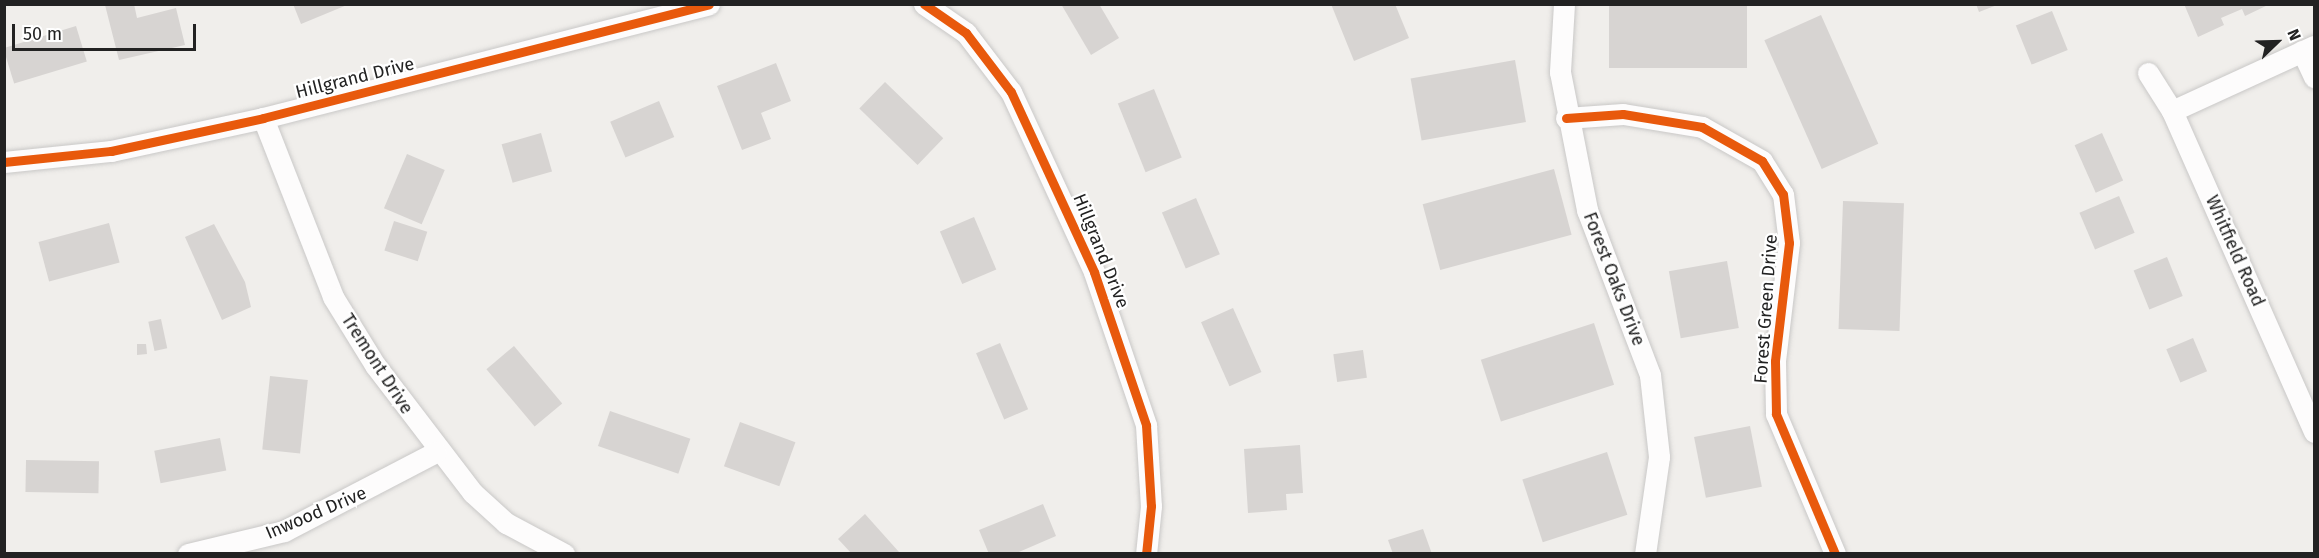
<!DOCTYPE html>
<style>
body{margin:0}
#map{position:relative;width:2319px;height:558px;overflow:hidden;background:#f0eeeb;font-family:"Fira Sans",sans-serif}
div>[style]{position:absolute}
.building>*{inset:0;background:#d7d4d2;transform-origin:0 0}
.roads{filter:drop-shadow(0 0 2px #c9c8c7) drop-shadow(0 0 2px #c9c8c7)}
.street>*{height:21px;margin:-10.5px;padding:0 10.5px;transform-origin:10.5px;border-radius:10.5px;background:#fdfcfc}
.cycleway>*{height:9px;margin:-4.5px;padding:0 4.5px;transform-origin:4.5px;border-radius:4.5px;background:#e8590c}
span{translate:-50% -50%;white-space:nowrap;text-align:center;line-height:1.15;-webkit-text-stroke:4.5px #fff;paint-order:stroke}
.street-label{font-size:18px;color:#222}
.frame{position:absolute;inset:0;border:6px solid #222;pointer-events:none}
.north{position:absolute;left:2247px;top:12px;width:60px;height:60px;-webkit-text-stroke:4px #fff;paint-order:stroke;rotate:67deg;font-size:16px;font-weight:700;line-height:24px;text-align:center;color:#222}
.north::after{content:'';display:block;margin:auto;width:21px;height:27px;background:#222;clip-path:polygon(50% 0,100% 100%,50% 72%,0 100%)}
.scale{position:absolute;left:12px;top:24px;width:184px;height:27px;box-sizing:border-box;border:3px solid #222;border-top:0;padding-left:8px;font-size:18px;line-height:21px;white-space:nowrap;color:#222;-webkit-text-stroke:4px #fff;paint-order:stroke}
</style>
<div id="map">
<div class="building">
<div style="clip-path:polygon(134px 4px,137px 18px,176px 8px,185px 45px,119px 60px,105px 5px)"></div>
<div style="clip-path:polygon(293px 4px,347px 4px,347px 5px,301px 24px)"></div>
<div style="clip-path:polygon(1061px 4px,1099px 4px,1119px 38px,1091px 55px)"></div>
<div style="clip-path:polygon(1331px 4px,1395px 4px,1409px 38px,1354px 61px)"></div>
<div style="left:1609px;top:4px;width:138px;height:64px"></div>
<div style="clip-path:polygon(1976px 4px,1997px 4px,1997px 5px,1979px 12px)"></div>
<div style="clip-path:polygon(2184px 4px,2270px 4px,2245px 16px,2242px 9px,2221px 18px,2224px 25px,2198px 37px)"></div>
<div style="left:2052px;top:11px;width:42px;height:39px;rotate:68deg"></div>
<div style="left:1821px;top:15px;width:141px;height:62px;rotate:66deg"></div>
<div style="left:76px;top:26px;width:37px;height:76px;rotate:73deg"></div>
<div style="left:1515px;top:60px;width:63px;height:106px;rotate:80deg"></div>
<div style="clip-path:polygon(776px 63px,791px 101px,761px 113px,771px 139px,742px 150px,717px 86px)"></div>
<div style="left:885px;top:82px;width:81px;height:37px;rotate:44deg"></div>
<div style="left:1154px;top:89px;width:74px;height:39px;rotate:68deg"></div>
<div style="left:659px;top:101px;width:39px;height:53px;rotate:67deg"></div>
<div style="left:541px;top:133px;width:40px;height:41px;rotate:74deg"></div>
<div style="left:2102px;top:133px;width:52px;height:30px;rotate:66deg"></div>
<div style="left:407px;top:154px;width:41px;height:59px;rotate:23deg"></div>
<div style="left:1554px;top:169px;width:68px;height:136px;rotate:75deg"></div>
<div style="left:2119px;top:196px;width:40px;height:43px;rotate:67deg"></div>
<div style="left:1196px;top:198px;width:61px;height:37px;rotate:67deg"></div>
<div style="left:1843px;top:201px;width:61px;height:128px;rotate:2deg"></div>
<div style="left:974px;top:217px;width:57px;height:37px;rotate:67deg"></div>
<div style="left:394px;top:221px;width:35px;height:31px;rotate:18deg"></div>
<div style="left:109px;top:223px;width:41px;height:73px;rotate:75deg"></div>
<div style="clip-path:polygon(214px 224px,245px 282px,251px 307px,222px 320px,185px 237px)"></div>
<div style="left:2167px;top:257px;width:42px;height:36px;rotate:68deg"></div>
<div style="left:1727px;top:261px;width:68px;height:59px;rotate:80deg"></div>
<div style="left:1233px;top:308px;width:70px;height:35px;rotate:66deg"></div>
<div style="left:161px;top:319px;width:30px;height:13px;rotate:78deg"></div>
<div style="left:1594px;top:323px;width:65px;height:119px;rotate:72deg"></div>
<div style="left:2193px;top:338px;width:36px;height:29px;rotate:67deg"></div>
<div style="left:1000px;top:343px;width:72px;height:26px;rotate:67deg"></div>
<div style="clip-path:polygon(137px 344px,146px 344px,147px 354px,137px 355px)"></div>
<div style="left:514px;top:346px;width:75px;height:36px;rotate:50deg"></div>
<div style="left:1363px;top:350px;width:28px;height:30px;rotate:82deg"></div>
<div style="left:270px;top:376px;width:38px;height:74px;rotate:6deg"></div>
<div style="left:610px;top:411px;width:85px;height:37px;rotate:19deg"></div>
<div style="left:740px;top:422px;width:59px;height:47px;rotate:20deg"></div>
<div style="left:1750px;top:426px;width:62px;height:57px;rotate:79deg"></div>
<div style="left:220px;top:438px;width:33px;height:67px;rotate:79deg"></div>
<div style="clip-path:polygon(1300px 445px,1303px 493px,1286px 494px,1287px 510px,1248px 513px,1244px 449px)"></div>
<div style="left:1607px;top:452px;width:66px;height:89px;rotate:72deg"></div>
<div style="left:26px;top:460px;width:73px;height:32px;rotate:1deg"></div>
<div style="clip-path:polygon(1043px 504px,1056px 536px,1014px 554px,989px 554px,979px 530px)"></div>
<div style="clip-path:polygon(865px 514px,899px 552px,898px 554px,852px 554px,838px 539px)"></div>
<div style="clip-path:polygon(1423px 529px,1432px 554px,1393px 554px,1388px 540px)"></div>
</div>
<div class="roads">
<div class="street">
<div style="left:924px;top:4px;width:51px;rotate:34.6deg"></div>
<div style="left:966px;top:33px;width:74px;rotate:52.7deg"></div>
<div style="left:1011px;top:92px;width:198px;rotate:65.2deg"></div>
<div style="left:1094px;top:272px;width:162px;rotate:71.2deg"></div>
<div style="left:1146px;top:425px;width:81px;rotate:86.5deg"></div>
<div style="left:1151px;top:506px;width:48px;rotate:95.9deg"></div>
<div style="left:1564px;top:4px;width:68px;rotate:93.4deg"></div>
<div style="left:1560px;top:72px;width:141px;rotate:78.9deg"></div>
<div style="left:1587px;top:210px;width:177px;rotate:69.1deg"></div>
<div style="left:1650px;top:375px;width:82px;rotate:83.7deg"></div>
<div style="left:1659px;top:457px;width:98px;rotate:98.2deg"></div>
<div style="left:2302px;top:51px;width:29px;rotate:65deg"></div>
<div style="left:2148px;top:73px;width:45px;rotate:57.7deg"></div>
<div style="left:2172px;top:111px;width:351px;rotate:66.1deg"></div>
<div style="left:2172px;top:111px;width:156px;rotate:-24.6deg"></div>
<div style="left:263px;top:118px;width:192px;rotate:68.6deg"></div>
<div style="left:333px;top:297px;width:80px;rotate:58.3deg"></div>
<div style="left:375px;top:365px;width:161px;rotate:52.6deg"></div>
<div style="left:473px;top:493px;width:45px;rotate:42.3deg"></div>
<div style="left:506px;top:523px;width:66px;rotate:28.1deg"></div>
<div style="left:1566px;top:118px;width:57px;rotate:-4deg"></div>
<div style="left:1623px;top:114px;width:80px;rotate:9.3deg"></div>
<div style="left:1702px;top:127px;width:69px;rotate:29.5deg"></div>
<div style="left:1762px;top:161px;width:39px;rotate:58deg"></div>
<div style="left:1783px;top:194px;width:49px;rotate:83deg"></div>
<div style="left:1789px;top:243px;width:119px;rotate:96.8deg"></div>
<div style="left:1775px;top:361px;width:53px;rotate:88.9deg"></div>
<div style="left:1776px;top:414px;width:152px;rotate:67.1deg"></div>
<div style="left:4px;top:162px;width:108px;rotate:-5.9deg"></div>
<div style="left:111px;top:151px;width:156px;rotate:-12.2deg"></div>
<div style="left:263px;top:118px;width:460px;rotate:-14.3deg"></div>
<div style="left:188px;top:554px;width:99px;rotate:-13.5deg"></div>
<div style="left:284px;top:531px;width:171px;rotate:-27.5deg"></div>
</div>
</div>
<div class="cycleway">
<div style="left:924px;top:4px;width:51px;rotate:34.6deg"></div>
<div style="left:966px;top:33px;width:74px;rotate:52.7deg"></div>
<div style="left:1011px;top:92px;width:198px;rotate:65.2deg"></div>
<div style="left:1094px;top:272px;width:162px;rotate:71.2deg"></div>
<div style="left:1146px;top:425px;width:81px;rotate:86.5deg"></div>
<div style="left:1151px;top:506px;width:48px;rotate:95.9deg"></div>
<div style="left:1566px;top:118px;width:57px;rotate:-4deg"></div>
<div style="left:1623px;top:114px;width:80px;rotate:9.3deg"></div>
<div style="left:1702px;top:127px;width:69px;rotate:29.5deg"></div>
<div style="left:1762px;top:161px;width:39px;rotate:58deg"></div>
<div style="left:1783px;top:194px;width:49px;rotate:83deg"></div>
<div style="left:1789px;top:243px;width:119px;rotate:96.8deg"></div>
<div style="left:1775px;top:361px;width:53px;rotate:88.9deg"></div>
<div style="left:1776px;top:414px;width:152px;rotate:67.1deg"></div>
<div style="left:4px;top:162px;width:108px;rotate:-5.9deg"></div>
<div style="left:111px;top:151px;width:156px;rotate:-12.2deg"></div>
<div style="left:263px;top:118px;width:460px;rotate:-14.3deg"></div>
</div>
<div class="street-label">
<span style="left:355px;top:78px;rotate:-14deg">Hillgrand Drive</span>
<span style="left:1101px;top:251px;rotate:68deg">Hillgrand Drive</span>
<span style="left:2235px;top:251px;rotate:66deg">Whitfield Road</span>
<span style="left:1614px;top:279px;rotate:69deg">Forest Oaks Drive</span>
<span style="left:1766px;top:309px;rotate:-86deg">Forest Green Drive</span>
<span style="left:377px;top:364px;rotate:57deg">Tremont Drive</span>
<span style="left:316px;top:513px;rotate:-23deg">Inwood Drive</span>
</div>
<div class="frame"></div>
<div class="north">N</div>
<div class="scale">50 m</div>
</div>
